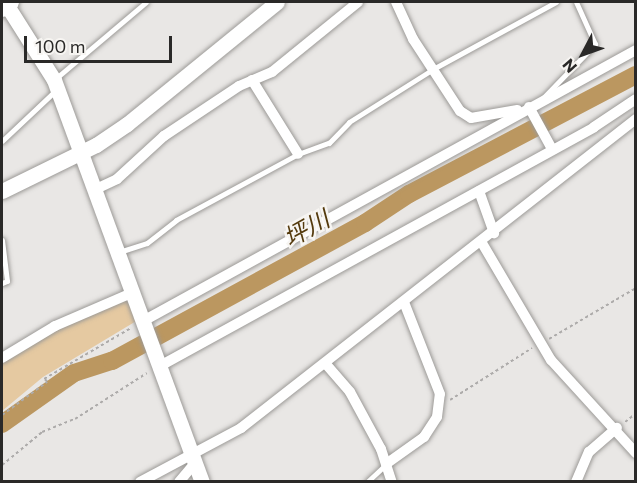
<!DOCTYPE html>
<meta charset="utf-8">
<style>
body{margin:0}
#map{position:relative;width:637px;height:483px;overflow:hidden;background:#e9e7e5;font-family:Commissioner,"Noto Sans JP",sans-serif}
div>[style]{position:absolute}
.green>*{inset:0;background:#e5c9a1}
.river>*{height:18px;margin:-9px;padding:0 9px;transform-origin:9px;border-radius:9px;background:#bb9760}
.path>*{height:1.5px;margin-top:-0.75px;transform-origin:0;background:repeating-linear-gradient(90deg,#adabaa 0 3px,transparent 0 6px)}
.roads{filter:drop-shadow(0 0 2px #9c9a97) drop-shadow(0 0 2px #9c9a97)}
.lane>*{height:5px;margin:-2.5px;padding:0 2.5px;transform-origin:2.5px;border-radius:2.5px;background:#fff}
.street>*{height:10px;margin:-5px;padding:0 5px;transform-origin:5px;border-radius:5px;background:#fff}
.secondary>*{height:15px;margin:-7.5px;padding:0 7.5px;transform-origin:7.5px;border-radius:7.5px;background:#fff}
.primary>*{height:18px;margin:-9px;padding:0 9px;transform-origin:9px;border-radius:9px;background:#fff}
span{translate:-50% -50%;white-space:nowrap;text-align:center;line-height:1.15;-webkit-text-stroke:5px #f7f5f2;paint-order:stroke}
.water-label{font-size:24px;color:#543a0d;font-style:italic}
.frame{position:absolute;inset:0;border:3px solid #2a2928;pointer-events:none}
.north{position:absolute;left:553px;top:24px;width:60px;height:60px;-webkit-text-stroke:4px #f7f5f2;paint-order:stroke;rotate:229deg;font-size:16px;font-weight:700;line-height:24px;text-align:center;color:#2a2928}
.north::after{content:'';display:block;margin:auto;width:21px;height:27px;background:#2a2928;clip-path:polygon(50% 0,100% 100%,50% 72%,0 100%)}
.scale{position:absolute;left:24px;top:36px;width:148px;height:27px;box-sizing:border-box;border:3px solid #2a2928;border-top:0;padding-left:8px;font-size:18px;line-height:21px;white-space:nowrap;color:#2a2928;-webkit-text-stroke:4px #f7f5f2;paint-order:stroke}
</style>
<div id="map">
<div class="green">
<div style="clip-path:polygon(129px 296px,138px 320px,43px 377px,2px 411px,2px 361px,56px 328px)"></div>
</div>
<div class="river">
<div style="left:2px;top:424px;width:88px;rotate:-35.3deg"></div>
<div style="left:74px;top:373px;width:40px;rotate:-18deg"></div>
<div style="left:112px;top:361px;width:288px;rotate:-28.6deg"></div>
<div style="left:365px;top:223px;width:53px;rotate:-33.4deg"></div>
<div style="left:409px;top:194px;width:256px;rotate:-27.7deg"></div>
</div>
<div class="path">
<div style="left:549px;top:339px;width:101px;rotate:-30.4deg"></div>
<div style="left:450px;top:400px;width:97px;rotate:-32.4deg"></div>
<div style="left:2px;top:415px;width:56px;rotate:-36.3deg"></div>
<div style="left:47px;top:382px;width:4px;rotate:-135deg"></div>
<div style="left:44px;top:379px;width:101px;rotate:-30.4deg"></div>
<div style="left:625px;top:422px;width:14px;rotate:-39deg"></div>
<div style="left:2px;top:465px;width:52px;rotate:-39.5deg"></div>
<div style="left:42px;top:432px;width:35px;rotate:-22deg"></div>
<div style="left:75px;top:419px;width:85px;rotate:-32.6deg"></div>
</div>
<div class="roads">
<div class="lane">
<div style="left:55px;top:79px;width:119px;rotate:-40.2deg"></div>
<div style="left:541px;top:100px;width:78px;rotate:-46deg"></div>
<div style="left:595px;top:44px;width:46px;rotate:-114.3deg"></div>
<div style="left:2px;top:141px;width:73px;rotate:-43.3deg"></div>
<div style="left:2px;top:240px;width:41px;rotate:83deg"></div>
<div style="left:7px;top:281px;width:5px;rotate:158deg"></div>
<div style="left:119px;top:252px;width:29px;rotate:-18deg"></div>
<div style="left:147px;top:243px;width:37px;rotate:-38deg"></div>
<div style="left:176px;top:220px;width:139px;rotate:-28.4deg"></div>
<div style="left:298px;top:154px;width:33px;rotate:-20deg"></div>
<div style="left:329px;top:143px;width:29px;rotate:-46deg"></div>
<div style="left:349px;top:122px;width:99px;rotate:-32.2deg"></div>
<div style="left:433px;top:69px;width:140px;rotate:-28.6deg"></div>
<div style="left:367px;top:482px;width:26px;rotate:-43deg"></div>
</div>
<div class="street">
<div style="left:396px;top:2px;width:41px;rotate:65.3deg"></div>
<div style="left:413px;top:39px;width:86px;rotate:56.9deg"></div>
<div style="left:460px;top:111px;width:13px;rotate:32deg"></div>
<div style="left:471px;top:118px;width:47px;rotate:-9.9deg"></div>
<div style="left:252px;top:80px;width:87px;rotate:58.1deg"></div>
<div style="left:529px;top:107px;width:48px;rotate:61.3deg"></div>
<div style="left:96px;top:189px;width:23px;rotate:-25deg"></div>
<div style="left:117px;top:179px;width:64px;rotate:-42.5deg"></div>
<div style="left:164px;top:136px;width:90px;rotate:-33.7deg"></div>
<div style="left:239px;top:86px;width:36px;rotate:-23deg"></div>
<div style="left:272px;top:72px;width:111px;rotate:-39.1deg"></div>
<div style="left:479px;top:191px;width:45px;rotate:70.3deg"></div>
<div style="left:482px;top:243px;width:136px;rotate:59.5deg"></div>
<div style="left:551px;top:360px;width:126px;rotate:47.6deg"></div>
<div style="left:145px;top:320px;width:560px;rotate:-28.81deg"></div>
<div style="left:2px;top:358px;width:62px;rotate:-31.1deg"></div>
<div style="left:55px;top:326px;width:86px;rotate:-23.3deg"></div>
<div style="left:325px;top:363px;width:38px;rotate:49deg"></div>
<div style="left:350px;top:392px;width:65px;rotate:61.5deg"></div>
<div style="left:381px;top:449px;width:35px;rotate:72deg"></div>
<div style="left:160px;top:366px;width:495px;rotate:-28.8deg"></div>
<div style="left:594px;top:127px;width:50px;rotate:-33.7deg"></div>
<div style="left:386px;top:464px;width:47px;rotate:-35.4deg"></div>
<div style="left:424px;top:437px;width:24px;rotate:-57deg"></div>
<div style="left:437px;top:417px;width:23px;rotate:-83deg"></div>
<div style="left:440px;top:394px;width:99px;rotate:-111.4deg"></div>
<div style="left:140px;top:482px;width:115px;rotate:-28.1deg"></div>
<div style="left:241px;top:428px;width:502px;rotate:-38.04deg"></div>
<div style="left:179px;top:482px;width:25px;rotate:-50deg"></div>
<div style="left:576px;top:482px;width:33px;rotate:-67deg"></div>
<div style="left:589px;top:452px;width:37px;rotate:-41deg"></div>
</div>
<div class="secondary">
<div style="left:6px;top:4px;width:90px;rotate:57.7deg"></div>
<div style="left:54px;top:80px;width:428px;rotate:69.8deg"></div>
<div style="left:2px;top:191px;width:105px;rotate:-26.1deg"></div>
<div style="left:96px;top:145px;width:37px;rotate:-34deg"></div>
<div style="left:127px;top:124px;width:193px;rotate:-39.1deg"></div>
</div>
<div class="primary">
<div style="left:2px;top:8px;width:10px;rotate:-37deg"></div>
</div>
</div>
<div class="water-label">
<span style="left:306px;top:228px;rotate:-29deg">坪川</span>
</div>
<div class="frame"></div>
<div class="north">N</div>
<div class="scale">100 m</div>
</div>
